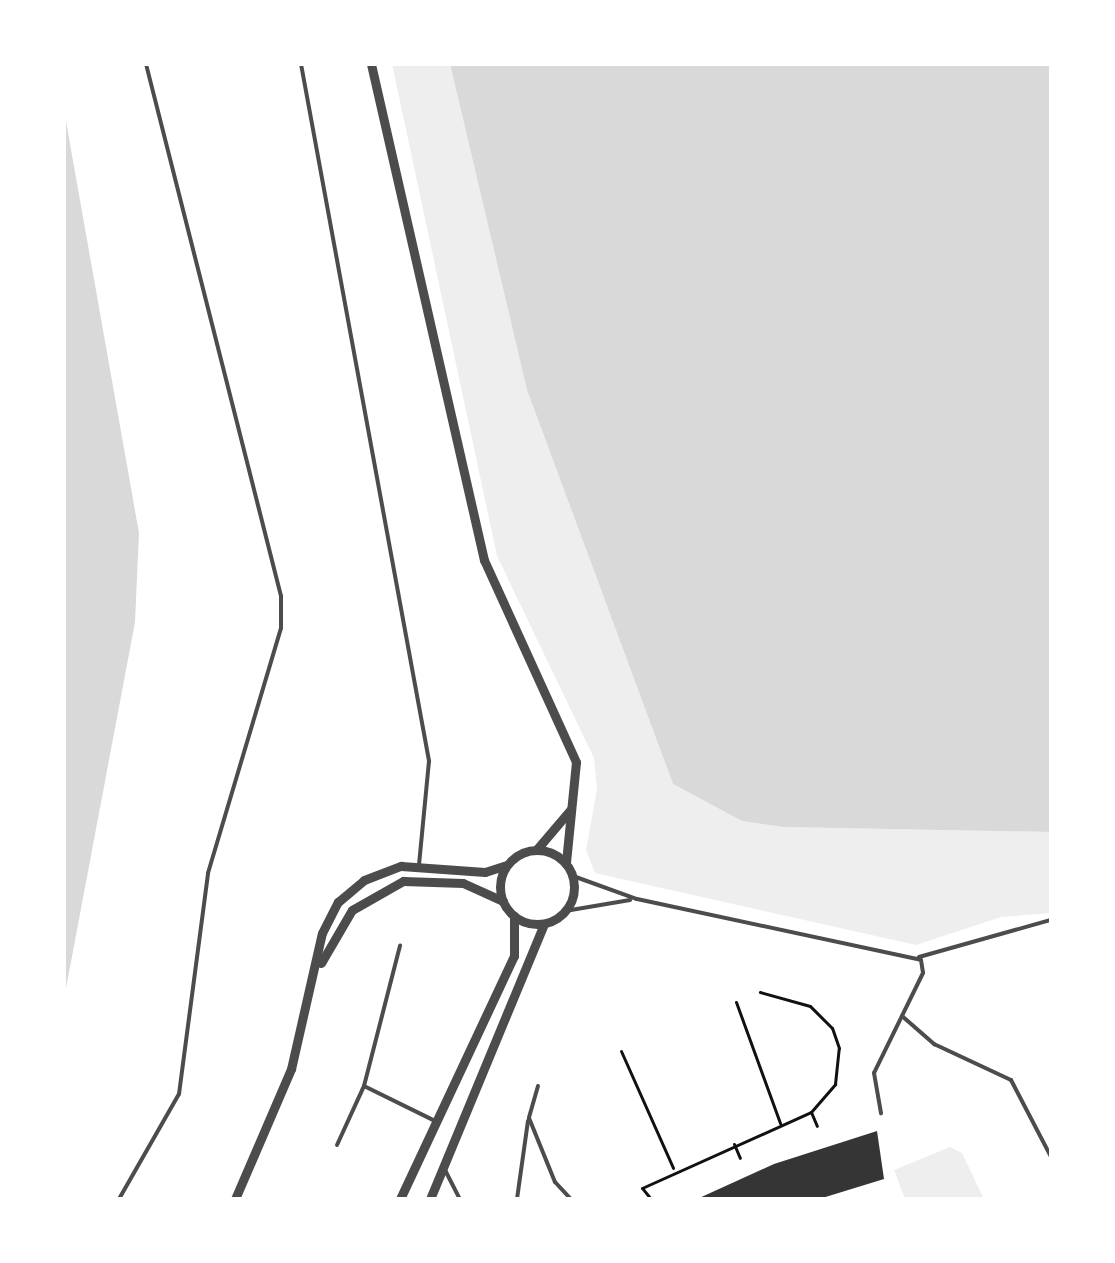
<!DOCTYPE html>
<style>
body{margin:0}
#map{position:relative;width:1115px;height:1263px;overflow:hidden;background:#fff;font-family:Barlow,sans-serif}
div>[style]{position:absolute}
.green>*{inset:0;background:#eee}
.water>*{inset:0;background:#d9d9d9}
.building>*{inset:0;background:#353535}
.path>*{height:3px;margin:-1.5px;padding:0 1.5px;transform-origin:1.5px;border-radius:1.5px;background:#111}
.service>*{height:4px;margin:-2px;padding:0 2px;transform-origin:2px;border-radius:2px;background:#4c4c4c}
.tertiary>*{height:9px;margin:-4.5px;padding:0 4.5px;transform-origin:4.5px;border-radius:4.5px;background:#4c4c4c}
.tertiary>.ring{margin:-4.5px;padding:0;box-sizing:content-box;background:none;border:9px solid #4c4c4c;border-radius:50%}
span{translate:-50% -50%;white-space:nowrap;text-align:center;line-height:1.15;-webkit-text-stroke:6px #fff;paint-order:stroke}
.frame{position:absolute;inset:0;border:66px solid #fff;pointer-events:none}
</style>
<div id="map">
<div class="green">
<div style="clip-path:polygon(392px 64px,450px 64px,527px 390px,673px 784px,742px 821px,783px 827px,1051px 832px,1051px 913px,1001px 917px,916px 945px,595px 873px,586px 850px,597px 789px,594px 758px,497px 556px)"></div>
<div style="clip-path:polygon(950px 1147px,962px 1153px,984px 1199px,905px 1199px,894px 1170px)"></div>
</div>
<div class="water">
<div style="clip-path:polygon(450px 64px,1051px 64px,1051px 832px,783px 827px,742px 821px,673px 784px,527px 390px)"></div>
<div style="clip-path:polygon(64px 110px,139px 533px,135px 622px,64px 999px)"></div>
</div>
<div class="building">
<div style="clip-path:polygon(877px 1131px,884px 1179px,819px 1199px,697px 1199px,774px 1164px)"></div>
</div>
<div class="path">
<div style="left:736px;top:1002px;width:129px;rotate:70deg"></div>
<div style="left:621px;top:1051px;width:128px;rotate:66deg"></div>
<div style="left:811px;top:1112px;width:15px;rotate:67deg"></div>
<div style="left:734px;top:1144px;width:15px;rotate:67deg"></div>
<div style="left:651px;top:1199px;width:14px;rotate:-129deg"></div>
<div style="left:642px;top:1188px;width:185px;rotate:-24.2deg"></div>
<div style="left:811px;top:1112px;width:37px;rotate:-49deg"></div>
<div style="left:835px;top:1084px;width:36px;rotate:-84deg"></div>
<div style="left:839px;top:1048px;width:21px;rotate:-109deg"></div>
<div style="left:832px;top:1028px;width:31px;rotate:-135deg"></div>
<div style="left:810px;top:1006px;width:52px;rotate:-164.4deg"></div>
</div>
<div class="service">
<div style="left:301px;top:64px;width:709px;rotate:79.59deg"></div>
<div style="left:429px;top:761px;width:104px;rotate:95.5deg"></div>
<div style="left:573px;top:876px;width:68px;rotate:19.8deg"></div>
<div style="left:637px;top:899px;width:290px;rotate:12.1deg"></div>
<div style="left:921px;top:960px;width:13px;rotate:81deg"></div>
<div style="left:923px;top:973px;width:111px;rotate:116.1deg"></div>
<div style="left:874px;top:1073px;width:41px;rotate:80.1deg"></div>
<div style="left:565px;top:911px;width:66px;rotate:-9.6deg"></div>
<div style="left:919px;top:957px;width:137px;rotate:-15.7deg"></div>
<div style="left:902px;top:1016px;width:43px;rotate:41.2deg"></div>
<div style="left:934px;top:1044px;width:85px;rotate:25.1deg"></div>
<div style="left:1011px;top:1080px;width:87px;rotate:62.5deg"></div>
<div style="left:364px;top:1086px;width:79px;rotate:26.2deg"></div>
<div style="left:538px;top:1086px;width:33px;rotate:106deg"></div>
<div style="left:529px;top:1118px;width:69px;rotate:67.9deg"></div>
<div style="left:555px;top:1182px;width:23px;rotate:47deg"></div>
<div style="left:337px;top:1145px;width:65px;rotate:-65.4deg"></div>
<div style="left:364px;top:1086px;width:145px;rotate:-75.6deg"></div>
<div style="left:445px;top:1170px;width:33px;rotate:63deg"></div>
<div style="left:119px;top:1199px;width:121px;rotate:-60.3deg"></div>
<div style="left:179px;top:1094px;width:223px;rotate:-82.5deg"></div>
<div style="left:208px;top:873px;width:256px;rotate:-73.4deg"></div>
<div style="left:281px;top:628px;width:32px;rotate:-90deg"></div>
<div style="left:281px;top:596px;width:549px;rotate:-104.24deg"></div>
<div style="left:517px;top:1199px;width:79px;rotate:-82deg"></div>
</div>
<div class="tertiary">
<div style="left:371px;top:64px;width:509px;rotate:77.17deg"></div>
<div style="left:484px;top:560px;width:222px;rotate:65.5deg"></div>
<div style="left:576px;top:762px;width:101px;rotate:95.7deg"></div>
<div style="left:537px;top:849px;width:52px;rotate:-49.6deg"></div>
<div class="ring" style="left:500px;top:850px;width:65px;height:65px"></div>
<div style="left:321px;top:963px;width:61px;rotate:-59.7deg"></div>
<div style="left:352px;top:910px;width:59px;rotate:-29.6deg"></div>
<div style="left:403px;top:881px;width:60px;rotate:1.9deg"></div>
<div style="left:463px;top:883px;width:44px;rotate:24.2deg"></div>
<div style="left:235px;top:1199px;width:142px;rotate:-66.7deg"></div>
<div style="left:291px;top:1069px;width:139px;rotate:-77.2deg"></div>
<div style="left:322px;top:933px;width:35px;rotate:-63deg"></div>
<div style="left:338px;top:902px;width:34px;rotate:-40deg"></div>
<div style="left:364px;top:880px;width:40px;rotate:-21deg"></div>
<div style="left:401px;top:866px;width:84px;rotate:4.1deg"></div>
<div style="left:485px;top:872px;width:22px;rotate:-18deg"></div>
<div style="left:400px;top:1199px;width:268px;rotate:-64.9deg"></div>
<div style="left:514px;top:956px;width:40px;rotate:-90deg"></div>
<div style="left:430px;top:1199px;width:298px;rotate:-67.5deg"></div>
</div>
<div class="frame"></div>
</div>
